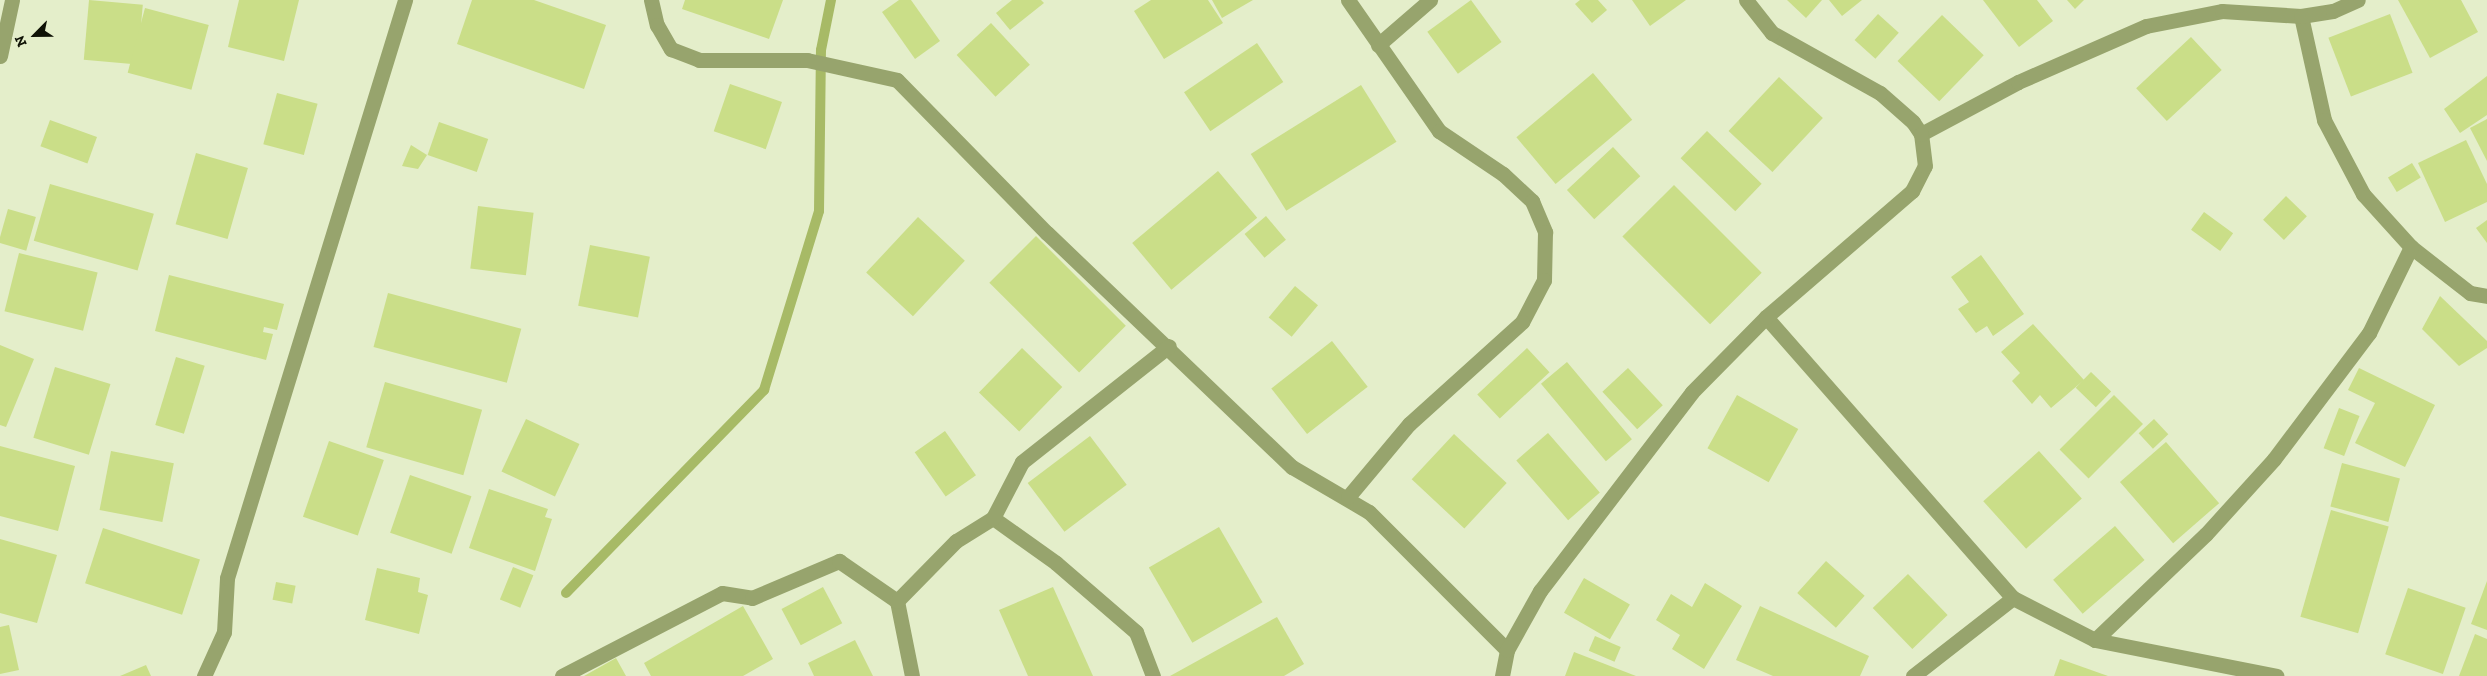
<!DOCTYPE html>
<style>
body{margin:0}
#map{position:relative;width:2487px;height:676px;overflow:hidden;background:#e4eeca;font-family:"Zilla Slab",serif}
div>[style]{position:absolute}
.stream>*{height:10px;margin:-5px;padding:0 5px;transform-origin:5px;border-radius:5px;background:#a7ba66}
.building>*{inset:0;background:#cade88;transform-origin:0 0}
.minor>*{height:15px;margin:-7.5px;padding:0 7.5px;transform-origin:7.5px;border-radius:7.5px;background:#97a46d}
span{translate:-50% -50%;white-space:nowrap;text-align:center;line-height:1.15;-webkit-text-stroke:4px #e4eeca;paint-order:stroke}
.north{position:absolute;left:10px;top:10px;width:50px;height:50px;-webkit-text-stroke:4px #e4eeca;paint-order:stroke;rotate:247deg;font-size:14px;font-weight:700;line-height:20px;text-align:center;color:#0f1206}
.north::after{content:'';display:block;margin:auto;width:18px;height:22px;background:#0f1206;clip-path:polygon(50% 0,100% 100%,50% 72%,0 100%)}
</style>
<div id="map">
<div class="stream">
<div style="left:566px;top:593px;width:284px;rotate:-45.7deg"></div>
<div style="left:764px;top:390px;width:187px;rotate:-72.9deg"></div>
<div style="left:819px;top:211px;width:161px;rotate:-89.3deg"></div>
<div style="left:821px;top:50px;width:51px;rotate:-78.7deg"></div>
</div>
<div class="building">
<div style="left:89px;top:0;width:54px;height:60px;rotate:5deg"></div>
<div style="clip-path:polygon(239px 0,299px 0,284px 61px,228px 47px)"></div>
<div style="clip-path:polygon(472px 0,534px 0,606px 25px,584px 89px,457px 44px)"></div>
<div style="clip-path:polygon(685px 0,783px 0,769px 39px,682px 9px)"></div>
<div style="clip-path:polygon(899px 0,911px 0,940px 41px,915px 59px,882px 12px)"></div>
<div style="clip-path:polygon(1012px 0,1041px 0,1044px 3px,1010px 30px,996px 13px)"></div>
<div style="clip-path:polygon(1151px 0,1208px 0,1223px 23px,1164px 59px,1134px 11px)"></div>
<div style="clip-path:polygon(1212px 0,1253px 0,1222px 18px)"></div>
<div style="left:1471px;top:0;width:52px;height:54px;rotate:54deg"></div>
<div style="clip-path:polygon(1580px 0,1598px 0,1607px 10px,1592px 23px,1575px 4px)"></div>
<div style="clip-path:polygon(1632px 0,1686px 0,1650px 26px)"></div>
<div style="clip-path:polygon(1787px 0,1822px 0,1806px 18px)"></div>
<div style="clip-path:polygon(1829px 0,1862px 0,1842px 16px)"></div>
<div style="clip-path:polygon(1983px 0,2037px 0,2053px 21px,2019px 47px)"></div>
<div style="clip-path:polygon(2067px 0,2084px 0,2075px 9px)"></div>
<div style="clip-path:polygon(2398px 0,2461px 0,2478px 32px,2430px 58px)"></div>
<div style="left:145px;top:8px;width:66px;height:67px;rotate:15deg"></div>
<div style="left:1878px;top:14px;width:28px;height:35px;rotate:42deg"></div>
<div style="left:2390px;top:14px;width:63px;height:66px;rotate:69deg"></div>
<div style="left:1942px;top:15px;width:58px;height:64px;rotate:44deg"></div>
<div style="left:991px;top:23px;width:57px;height:47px;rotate:47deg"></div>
<div style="left:2191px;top:37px;width:45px;height:75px;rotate:47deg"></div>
<div style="left:1257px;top:43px;width:47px;height:88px;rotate:56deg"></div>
<div style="left:1593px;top:73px;width:61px;height:100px;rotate:50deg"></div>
<div style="clip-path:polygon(2487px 76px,2487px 115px,2460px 133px,2444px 109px)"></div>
<div style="left:1779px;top:77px;width:60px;height:74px;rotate:43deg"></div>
<div style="left:730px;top:84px;width:55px;height:50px;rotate:19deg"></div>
<div style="left:1361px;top:85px;width:67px;height:130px;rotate:58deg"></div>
<div style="left:277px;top:93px;width:42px;height:53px;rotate:15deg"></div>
<div style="clip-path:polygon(2487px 119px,2487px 161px,2470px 128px)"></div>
<div style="left:50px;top:120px;width:50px;height:28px;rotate:20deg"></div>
<div style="left:439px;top:122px;width:52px;height:35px;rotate:19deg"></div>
<div style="left:1707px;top:131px;width:76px;height:38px;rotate:44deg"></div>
<div style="clip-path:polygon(2466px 140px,2487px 184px,2487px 202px,2445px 222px,2418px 163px)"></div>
<div style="clip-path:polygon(411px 145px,427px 155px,418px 169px,402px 166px)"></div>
<div style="left:1613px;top:147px;width:40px;height:63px;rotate:47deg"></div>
<div style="left:196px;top:153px;width:54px;height:74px;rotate:16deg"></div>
<div style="left:2412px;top:163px;width:17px;height:28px;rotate:59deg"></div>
<div style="left:1218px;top:171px;width:61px;height:112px;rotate:50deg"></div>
<div style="left:50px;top:184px;width:108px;height:59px;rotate:16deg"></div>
<div style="left:1674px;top:185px;width:124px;height:73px;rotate:45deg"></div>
<div style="left:2286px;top:196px;width:29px;height:33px;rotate:44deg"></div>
<div style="left:478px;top:206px;width:56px;height:63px;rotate:7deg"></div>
<div style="left:8px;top:209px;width:29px;height:35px;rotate:16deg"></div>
<div style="left:2204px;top:212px;width:36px;height:22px;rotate:36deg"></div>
<div style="left:1266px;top:216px;width:31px;height:28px;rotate:50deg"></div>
<div style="left:918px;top:217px;width:64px;height:76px;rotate:43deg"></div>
<div style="clip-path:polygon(2487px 220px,2487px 243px,2476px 228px)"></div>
<div style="left:1036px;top:236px;width:127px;height:66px;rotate:45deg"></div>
<div style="left:590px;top:245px;width:61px;height:62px;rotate:11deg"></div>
<div style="left:19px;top:253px;width:81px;height:60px;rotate:14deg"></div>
<div style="clip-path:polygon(1981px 255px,2024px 314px,1993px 336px,1987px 326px,1976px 333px,1958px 309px,1969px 302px,1951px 277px)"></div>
<div style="clip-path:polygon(169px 275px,284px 304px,277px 330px,264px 327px,263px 332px,273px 334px,266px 360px,155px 331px)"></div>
<div style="left:1295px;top:286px;width:30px;height:41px;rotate:40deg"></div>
<div style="left:388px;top:293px;width:138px;height:56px;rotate:15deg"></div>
<div style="clip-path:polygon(2440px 296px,2487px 341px,2487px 348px,2459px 366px,2422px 329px)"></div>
<div style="clip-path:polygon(2033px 324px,2084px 380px,2051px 408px,2040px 395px,2032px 404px,2012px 381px,2020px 373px,2001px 352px)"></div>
<div style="left:1332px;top:341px;width:58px;height:77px;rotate:52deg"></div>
<div style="clip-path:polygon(0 345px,34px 359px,6px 427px,0 425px)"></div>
<div style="left:1022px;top:348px;width:56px;height:62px;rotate:44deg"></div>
<div style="left:1527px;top:348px;width:33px;height:68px;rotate:47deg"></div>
<div style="left:176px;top:357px;width:30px;height:71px;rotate:17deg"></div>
<div style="left:1567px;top:362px;width:101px;height:34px;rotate:50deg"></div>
<div style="left:55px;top:367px;width:58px;height:74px;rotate:17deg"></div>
<div style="left:1628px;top:368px;width:51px;height:35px;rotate:47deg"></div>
<div style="clip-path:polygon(2359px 368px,2435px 405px,2405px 467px,2355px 443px,2375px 403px,2348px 390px)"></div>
<div style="left:2091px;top:372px;width:28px;height:22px;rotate:44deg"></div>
<div style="left:385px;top:382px;width:101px;height:68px;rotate:16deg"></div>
<div style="left:1737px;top:395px;width:70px;height:61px;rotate:29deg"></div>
<div style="left:2114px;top:395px;width:41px;height:77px;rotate:45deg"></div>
<div style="left:2339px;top:408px;width:22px;height:43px;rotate:21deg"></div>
<div style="left:526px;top:419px;width:59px;height:58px;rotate:25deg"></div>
<div style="left:2154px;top:419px;width:21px;height:21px;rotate:47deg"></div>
<div style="left:945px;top:431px;width:54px;height:37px;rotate:55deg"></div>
<div style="left:1548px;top:433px;width:79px;height:42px;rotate:49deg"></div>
<div style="left:1454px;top:434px;width:72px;height:62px;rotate:43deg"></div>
<div style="left:1090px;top:436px;width:61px;height:78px;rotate:53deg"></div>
<div style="left:329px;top:441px;width:58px;height:80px;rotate:19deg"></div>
<div style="left:2166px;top:442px;width:81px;height:61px;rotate:49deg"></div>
<div style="clip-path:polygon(0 446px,75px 466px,58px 531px,0 516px)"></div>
<div style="left:111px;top:451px;width:64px;height:60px;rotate:11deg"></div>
<div style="left:2039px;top:451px;width:64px;height:75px;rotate:48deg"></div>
<div style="left:2342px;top:463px;width:60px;height:45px;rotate:15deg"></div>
<div style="left:410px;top:475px;width:65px;height:61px;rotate:19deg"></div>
<div style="clip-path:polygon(489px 489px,548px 509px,545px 517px,552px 519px,535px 571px,469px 548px)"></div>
<div style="left:2331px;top:510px;width:60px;height:111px;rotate:16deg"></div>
<div style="left:2115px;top:526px;width:45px;height:82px;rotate:49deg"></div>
<div style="left:1219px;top:527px;width:87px;height:81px;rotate:60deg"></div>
<div style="left:103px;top:528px;width:102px;height:58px;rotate:18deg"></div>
<div style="clip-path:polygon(0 539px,57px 555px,37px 623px,0 613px)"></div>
<div style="left:1826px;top:561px;width:52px;height:43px;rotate:42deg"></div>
<div style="left:513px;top:567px;width:22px;height:35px;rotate:22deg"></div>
<div style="clip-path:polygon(377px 568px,420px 578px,418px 592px,428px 595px,419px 634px,365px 620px)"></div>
<div style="left:1908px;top:574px;width:57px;height:49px;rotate:46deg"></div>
<div style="left:1584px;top:578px;width:53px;height:40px;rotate:30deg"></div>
<div style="clip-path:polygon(2487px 581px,2487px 630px,2471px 624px)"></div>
<div style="left:276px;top:582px;width:20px;height:18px;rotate:11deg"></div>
<div style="clip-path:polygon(1705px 583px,1742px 606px,1704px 669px,1672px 649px,1680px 635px,1656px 620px,1671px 594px,1692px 607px)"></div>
<div style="left:823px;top:587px;width:41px;height:47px;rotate:62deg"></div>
<div style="clip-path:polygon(1053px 587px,1093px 676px,1028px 676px,999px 610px)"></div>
<div style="left:2408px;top:588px;width:61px;height:70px;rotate:19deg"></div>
<div style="clip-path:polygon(743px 606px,773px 659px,743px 676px,651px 676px,644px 663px)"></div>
<div style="clip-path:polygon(1760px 606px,1869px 656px,1860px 676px,1773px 676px,1736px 660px)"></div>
<div style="clip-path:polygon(1277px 617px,1304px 664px,1284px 676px,1170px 676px)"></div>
<div style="clip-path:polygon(9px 625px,19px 670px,0 674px,0 627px)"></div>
<div style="clip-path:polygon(2475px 634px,2487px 639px,2487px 676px,2459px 676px)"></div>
<div style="left:1595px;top:636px;width:28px;height:16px;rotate:23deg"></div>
<div style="clip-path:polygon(855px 640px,873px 676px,814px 676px,808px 663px)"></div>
<div style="clip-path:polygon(1574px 652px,1636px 676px,1565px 676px)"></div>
<div style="clip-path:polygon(616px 658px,626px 676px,584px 676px)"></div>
<div style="clip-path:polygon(2060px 659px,2108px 676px,2054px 676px)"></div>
<div style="clip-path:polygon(146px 665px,151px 676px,120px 676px)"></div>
</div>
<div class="minor">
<div style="left:651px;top:0;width:26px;rotate:77deg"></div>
<div style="left:657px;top:25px;width:28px;rotate:60deg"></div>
<div style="left:671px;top:49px;width:30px;rotate:21deg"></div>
<div style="left:699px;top:60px;width:108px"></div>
<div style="left:807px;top:60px;width:92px;rotate:12.5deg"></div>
<div style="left:897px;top:80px;width:214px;rotate:45.6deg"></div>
<div style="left:1047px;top:233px;width:339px;rotate:43.7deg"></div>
<div style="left:1292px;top:467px;width:89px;rotate:30.3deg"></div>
<div style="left:1369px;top:512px;width:195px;rotate:45deg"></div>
<div style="left:1348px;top:0;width:160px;rotate:55.2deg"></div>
<div style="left:1439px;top:131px;width:77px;rotate:33.9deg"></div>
<div style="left:1503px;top:174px;width:40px;rotate:43deg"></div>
<div style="left:1532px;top:201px;width:34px;rotate:67deg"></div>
<div style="left:1545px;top:232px;width:48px;rotate:91.2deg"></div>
<div style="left:1544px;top:280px;width:47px;rotate:117.6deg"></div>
<div style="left:1522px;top:322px;width:152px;rotate:137.9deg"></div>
<div style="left:1409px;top:424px;width:95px;rotate:129.9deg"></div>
<div style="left:2301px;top:16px;width:107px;rotate:77.5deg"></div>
<div style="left:2324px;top:120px;width:84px;rotate:62.2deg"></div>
<div style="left:2363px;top:194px;width:72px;rotate:47.8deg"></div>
<div style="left:2411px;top:247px;width:75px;rotate:37.9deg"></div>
<div style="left:2470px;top:293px;width:17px;rotate:10deg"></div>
<div style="left:1378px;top:45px;width:69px;rotate:-40.9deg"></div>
<div style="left:0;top:56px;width:57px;rotate:-77.9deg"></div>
<div style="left:1921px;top:134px;width:110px;rotate:-28.2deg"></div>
<div style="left:2018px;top:82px;width:140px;rotate:-23.6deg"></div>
<div style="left:2146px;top:26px;width:77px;rotate:-11.2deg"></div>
<div style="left:2222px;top:11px;width:79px;rotate:3.6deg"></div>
<div style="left:2301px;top:16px;width:32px;rotate:-9deg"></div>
<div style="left:2333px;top:11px;width:27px;rotate:-24deg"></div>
<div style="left:1766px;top:317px;width:374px;rotate:48.7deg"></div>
<div style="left:2013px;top:598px;width:92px;rotate:27.1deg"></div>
<div style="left:2095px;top:640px;width:185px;rotate:11.2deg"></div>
<div style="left:993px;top:518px;width:77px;rotate:35.5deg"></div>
<div style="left:1056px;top:563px;width:106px;rotate:40.8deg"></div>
<div style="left:1136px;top:632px;width:47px;rotate:68.9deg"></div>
<div style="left:897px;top:601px;width:76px;rotate:78.7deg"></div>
<div style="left:2095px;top:640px;width:153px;rotate:-43.7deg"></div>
<div style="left:2206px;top:534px;width:101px;rotate:-47.8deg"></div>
<div style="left:2274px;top:459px;width:158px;rotate:-53deg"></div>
<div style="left:2369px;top:333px;width:96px;rotate:-64deg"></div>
<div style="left:204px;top:676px;width:48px;rotate:-65.6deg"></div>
<div style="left:224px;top:632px;width:54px;rotate:-86.8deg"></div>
<div style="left:227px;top:578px;width:605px;rotate:-72.88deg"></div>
<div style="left:562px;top:676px;width:180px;rotate:-27.4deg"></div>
<div style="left:722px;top:593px;width:30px;rotate:9deg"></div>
<div style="left:752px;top:598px;width:95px;rotate:-23deg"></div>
<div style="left:839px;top:561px;width:70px;rotate:34.6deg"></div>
<div style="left:897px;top:601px;width:84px;rotate:-45.5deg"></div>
<div style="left:956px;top:541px;width:44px;rotate:-31.9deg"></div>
<div style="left:993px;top:518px;width:63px;rotate:-62.6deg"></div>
<div style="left:1022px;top:462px;width:187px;rotate:-38.3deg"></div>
<div style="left:1502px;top:676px;width:26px;rotate:-79deg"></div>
<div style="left:1507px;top:650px;width:68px;rotate:-60.8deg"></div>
<div style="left:1540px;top:591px;width:250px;rotate:-52.6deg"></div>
<div style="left:1692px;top:392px;width:105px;rotate:-45.4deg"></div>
<div style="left:1766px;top:317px;width:193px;rotate:-40.8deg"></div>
<div style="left:1912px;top:191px;width:28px;rotate:-63deg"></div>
<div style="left:1925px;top:166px;width:32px;rotate:-97deg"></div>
<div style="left:1921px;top:134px;width:14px;rotate:-124deg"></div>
<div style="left:1913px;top:122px;width:44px;rotate:-138.7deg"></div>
<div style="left:1880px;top:93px;width:124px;rotate:-150.9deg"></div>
<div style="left:1772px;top:33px;width:42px;rotate:-128.2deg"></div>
<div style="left:1913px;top:676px;width:127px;rotate:-38deg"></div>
</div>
<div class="north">N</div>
</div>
